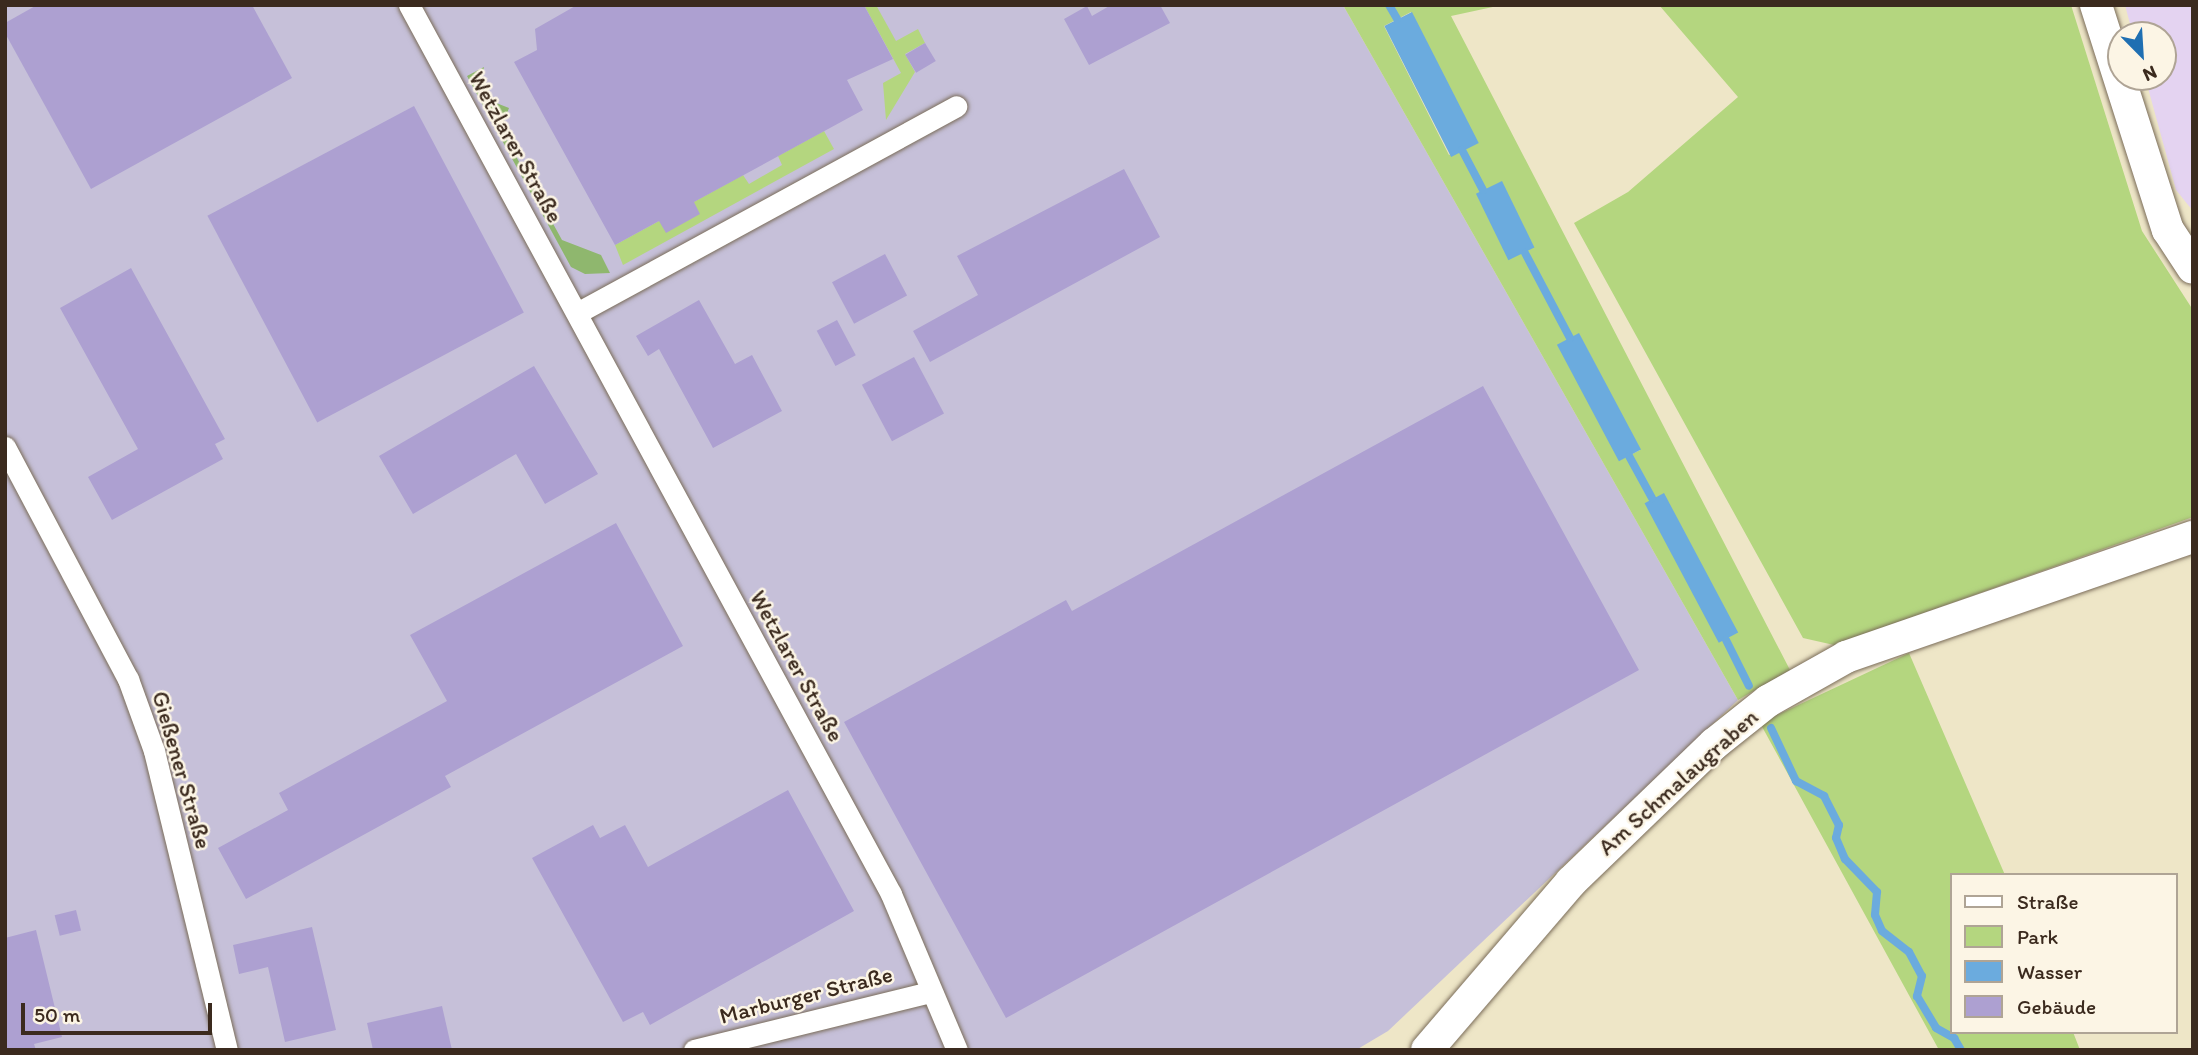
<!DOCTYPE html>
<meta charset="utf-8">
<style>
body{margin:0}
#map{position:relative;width:2198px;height:1055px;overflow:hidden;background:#eee6c7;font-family:Itim,sans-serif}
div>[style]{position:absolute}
.built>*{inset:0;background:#e4d3f1}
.industrial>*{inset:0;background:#c6c0d9}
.green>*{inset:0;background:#b4d67f}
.forest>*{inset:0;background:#8fb76e}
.water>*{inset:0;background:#6babde;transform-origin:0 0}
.stream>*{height:8px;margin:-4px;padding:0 4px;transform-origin:4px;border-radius:4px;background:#6babde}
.building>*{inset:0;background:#ada0d1;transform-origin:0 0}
.roads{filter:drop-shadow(0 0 2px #7a6c59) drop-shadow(0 0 2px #7a6c59)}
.minor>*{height:21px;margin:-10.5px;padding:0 10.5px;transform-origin:10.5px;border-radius:10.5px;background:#fff}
.secondary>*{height:32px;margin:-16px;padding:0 16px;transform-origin:16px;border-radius:16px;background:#fff}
span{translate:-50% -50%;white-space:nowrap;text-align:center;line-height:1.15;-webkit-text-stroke:5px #fcf5e5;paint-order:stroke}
.street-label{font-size:23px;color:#3b2a1e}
.frame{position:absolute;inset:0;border:7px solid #3b2a1e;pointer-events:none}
.legend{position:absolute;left:1950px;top:873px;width:228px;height:161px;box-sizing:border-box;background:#fcf5e5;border:2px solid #afa495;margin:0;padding:9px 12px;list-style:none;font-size:21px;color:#3b2a1e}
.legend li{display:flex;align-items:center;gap:14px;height:35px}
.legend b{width:35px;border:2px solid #afa495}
.north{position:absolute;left:2107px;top:21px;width:70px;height:70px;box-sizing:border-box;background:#fcf5e5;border:2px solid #afa495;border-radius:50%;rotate:156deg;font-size:19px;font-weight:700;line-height:28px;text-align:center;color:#3b2a1e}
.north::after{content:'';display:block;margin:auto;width:24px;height:32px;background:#1f6fb2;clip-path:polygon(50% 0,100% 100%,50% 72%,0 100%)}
.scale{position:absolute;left:21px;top:1003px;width:191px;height:32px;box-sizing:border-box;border:4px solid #3b2a1e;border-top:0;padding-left:9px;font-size:21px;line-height:24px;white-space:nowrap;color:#3b2a1e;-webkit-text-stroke:5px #fcf5e5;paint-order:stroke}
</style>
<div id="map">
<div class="built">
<div style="clip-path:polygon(2125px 5px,2193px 5px,2193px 211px,2176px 190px,2145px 77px,2163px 77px,2163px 35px,2133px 35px)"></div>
</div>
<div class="industrial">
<div style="clip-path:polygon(5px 5px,1343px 5px,1738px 700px,1388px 1031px,1356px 1050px,5px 1050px)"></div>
</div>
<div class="green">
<div style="clip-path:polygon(864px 5px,876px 5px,896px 41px,918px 29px,925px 43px,905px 54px,915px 72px,886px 120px,883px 83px,901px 73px)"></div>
<div style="clip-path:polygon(evenodd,1343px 5px,1502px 5px,1451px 16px,1790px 670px,1738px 700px,1343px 5px,1411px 12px,1477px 143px,1449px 155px,1384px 26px,1411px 12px,1343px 5px,1579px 334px,1640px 450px,1620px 460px,1558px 345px,1579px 334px)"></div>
<div style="clip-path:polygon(1659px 5px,2071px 5px,2142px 231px,2193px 310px,2193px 517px,1834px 645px,1803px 638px,1574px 223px,1628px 192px,1738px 97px)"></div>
<div style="clip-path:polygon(824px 131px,834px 149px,623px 265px,615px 245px,743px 175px,749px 184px,782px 165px,778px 156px)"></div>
<div style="clip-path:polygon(1909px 653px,2005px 875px,1951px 875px,1951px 1032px,2073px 1032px,2080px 1050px,1939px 1050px,1760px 723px)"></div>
</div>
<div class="forest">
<div style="clip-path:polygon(484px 67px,480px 88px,486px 99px,509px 108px,501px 129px,562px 240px,601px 255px,610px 273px,585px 274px,571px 267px,467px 76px)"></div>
</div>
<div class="water">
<div style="left:1412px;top:12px;width:147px;height:31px;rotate:63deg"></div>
<div style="left:1502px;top:181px;width:74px;height:29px;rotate:64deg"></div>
<div style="left:1579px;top:333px;width:132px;height:25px;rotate:62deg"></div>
<div style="left:1664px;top:493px;width:158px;height:22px;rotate:62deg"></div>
</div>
<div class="stream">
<div style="left:1389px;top:5px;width:16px;rotate:60deg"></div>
<div style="left:1462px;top:150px;width:45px;rotate:62.3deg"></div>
<div style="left:1525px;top:253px;width:96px;rotate:62.1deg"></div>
<div style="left:1629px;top:456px;width:48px;rotate:61.3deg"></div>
<div style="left:1726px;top:640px;width:51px;rotate:63.4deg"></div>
<div style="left:1771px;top:728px;width:59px;rotate:64.7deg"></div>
<div style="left:1796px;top:781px;width:32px;rotate:28deg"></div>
<div style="left:1824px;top:796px;width:33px;rotate:63deg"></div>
<div style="left:1839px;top:825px;width:13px;rotate:103deg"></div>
<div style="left:1836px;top:838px;width:23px;rotate:67deg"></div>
<div style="left:1845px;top:859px;width:46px;rotate:45.9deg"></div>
<div style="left:1877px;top:892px;width:23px;rotate:95deg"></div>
<div style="left:1875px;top:915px;width:17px;rotate:66deg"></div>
<div style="left:1882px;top:931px;width:34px;rotate:38deg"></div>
<div style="left:1909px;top:952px;width:27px;rotate:62deg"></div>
<div style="left:1922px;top:976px;width:21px;rotate:104deg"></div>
<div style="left:1917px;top:996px;width:37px;rotate:59deg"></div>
<div style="left:1936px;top:1028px;width:21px;rotate:29deg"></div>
<div style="left:1954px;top:1038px;width:14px;rotate:60deg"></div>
</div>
<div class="building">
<div style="clip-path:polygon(37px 5px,252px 5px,292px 78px,91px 189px,5px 33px,5px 23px)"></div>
<div style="clip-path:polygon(577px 5px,864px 5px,893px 59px,847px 80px,863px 110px,694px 202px,700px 214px,666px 233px,659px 221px,615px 245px,514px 62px,537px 50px,535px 29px)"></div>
<div style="clip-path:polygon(1111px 5px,1160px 5px,1170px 23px,1089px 65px,1064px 19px,1087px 6px,1092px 16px)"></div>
<div style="left:925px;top:43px;width:21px;height:23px;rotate:59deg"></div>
<div style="left:414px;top:106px;width:234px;height:234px;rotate:62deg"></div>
<div style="clip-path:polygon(1124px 169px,1160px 237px,930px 362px,913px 331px,978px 295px,957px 256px)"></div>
<div style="left:885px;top:254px;width:47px;height:60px;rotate:62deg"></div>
<div style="clip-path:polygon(131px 268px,225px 439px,215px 444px,223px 459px,112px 520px,88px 477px,138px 449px,60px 308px)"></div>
<div style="clip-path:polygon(699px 300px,735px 364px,752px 355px,782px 411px,713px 448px,659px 349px,648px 356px,636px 336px)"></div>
<div style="left:837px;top:320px;width:40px;height:23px;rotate:62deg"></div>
<div style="left:914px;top:357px;width:64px;height:59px;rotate:62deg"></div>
<div style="clip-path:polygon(534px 366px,598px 474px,545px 504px,516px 454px,413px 514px,379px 456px)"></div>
<div style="clip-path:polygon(1483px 386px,1639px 670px,1006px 1018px,844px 722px,1066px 600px,1072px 611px)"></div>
<div style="clip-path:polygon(616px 523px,683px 646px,445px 776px,451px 787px,246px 899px,218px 848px,288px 810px,279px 793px,447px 701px,410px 635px)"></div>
<div style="clip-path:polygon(788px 790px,854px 911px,650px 1025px,643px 1012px,623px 1022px,532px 858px,593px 825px,600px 838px,625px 825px,648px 867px)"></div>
<div style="left:76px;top:910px;width:21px;height:22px;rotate:76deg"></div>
<div style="clip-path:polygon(312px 927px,336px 1030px,285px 1042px,268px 967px,239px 974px,233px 945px)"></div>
<div style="clip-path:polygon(36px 930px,62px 1037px,34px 1044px,36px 1050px,5px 1050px,5px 938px)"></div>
<div style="clip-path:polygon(442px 1006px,452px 1050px,373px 1050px,367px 1023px)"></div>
</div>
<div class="roads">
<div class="minor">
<div style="left:409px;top:5px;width:1011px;rotate:61.53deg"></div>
<div style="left:891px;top:894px;width:169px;rotate:67.1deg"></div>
<div style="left:577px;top:313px;width:432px;rotate:-28.6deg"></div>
<div style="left:5px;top:447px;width:263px;rotate:62.1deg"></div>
<div style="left:128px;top:679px;width:77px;rotate:70.1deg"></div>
<div style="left:154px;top:751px;width:308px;rotate:76.3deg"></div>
<div style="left:694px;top:1050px;width:244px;rotate:-13.8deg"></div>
</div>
<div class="secondary">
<div style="left:2096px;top:5px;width:236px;rotate:72.3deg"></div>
<div style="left:2168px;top:230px;width:45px;rotate:56.7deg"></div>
<div style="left:1427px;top:1050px;width:221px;rotate:-49.4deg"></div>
<div style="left:1571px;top:882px;width:199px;rotate:-44deg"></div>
<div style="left:1714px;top:744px;width:69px;rotate:-38.5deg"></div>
<div style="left:1768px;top:701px;width:90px;rotate:-29.4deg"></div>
<div style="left:1846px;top:657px;width:367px;rotate:-19.1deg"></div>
</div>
</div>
<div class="street-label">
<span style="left:516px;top:147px;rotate:61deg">Wetzlarer Straße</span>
<span style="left:797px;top:666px;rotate:61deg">Wetzlarer Straße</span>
<span style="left:182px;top:770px;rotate:74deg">Gießener Straße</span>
<span style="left:1678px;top:782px;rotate:-42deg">Am Schmalaugraben</span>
<span style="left:806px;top:995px;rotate:-14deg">Marburger Straße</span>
</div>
<div class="frame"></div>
<ul class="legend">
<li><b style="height:9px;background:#fff"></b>Straße</li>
<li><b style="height:19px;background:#b4d67f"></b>Park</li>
<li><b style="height:19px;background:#6babde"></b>Wasser</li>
<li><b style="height:19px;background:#ada0d1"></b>Gebäude</li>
</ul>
<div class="north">N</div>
<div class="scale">50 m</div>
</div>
